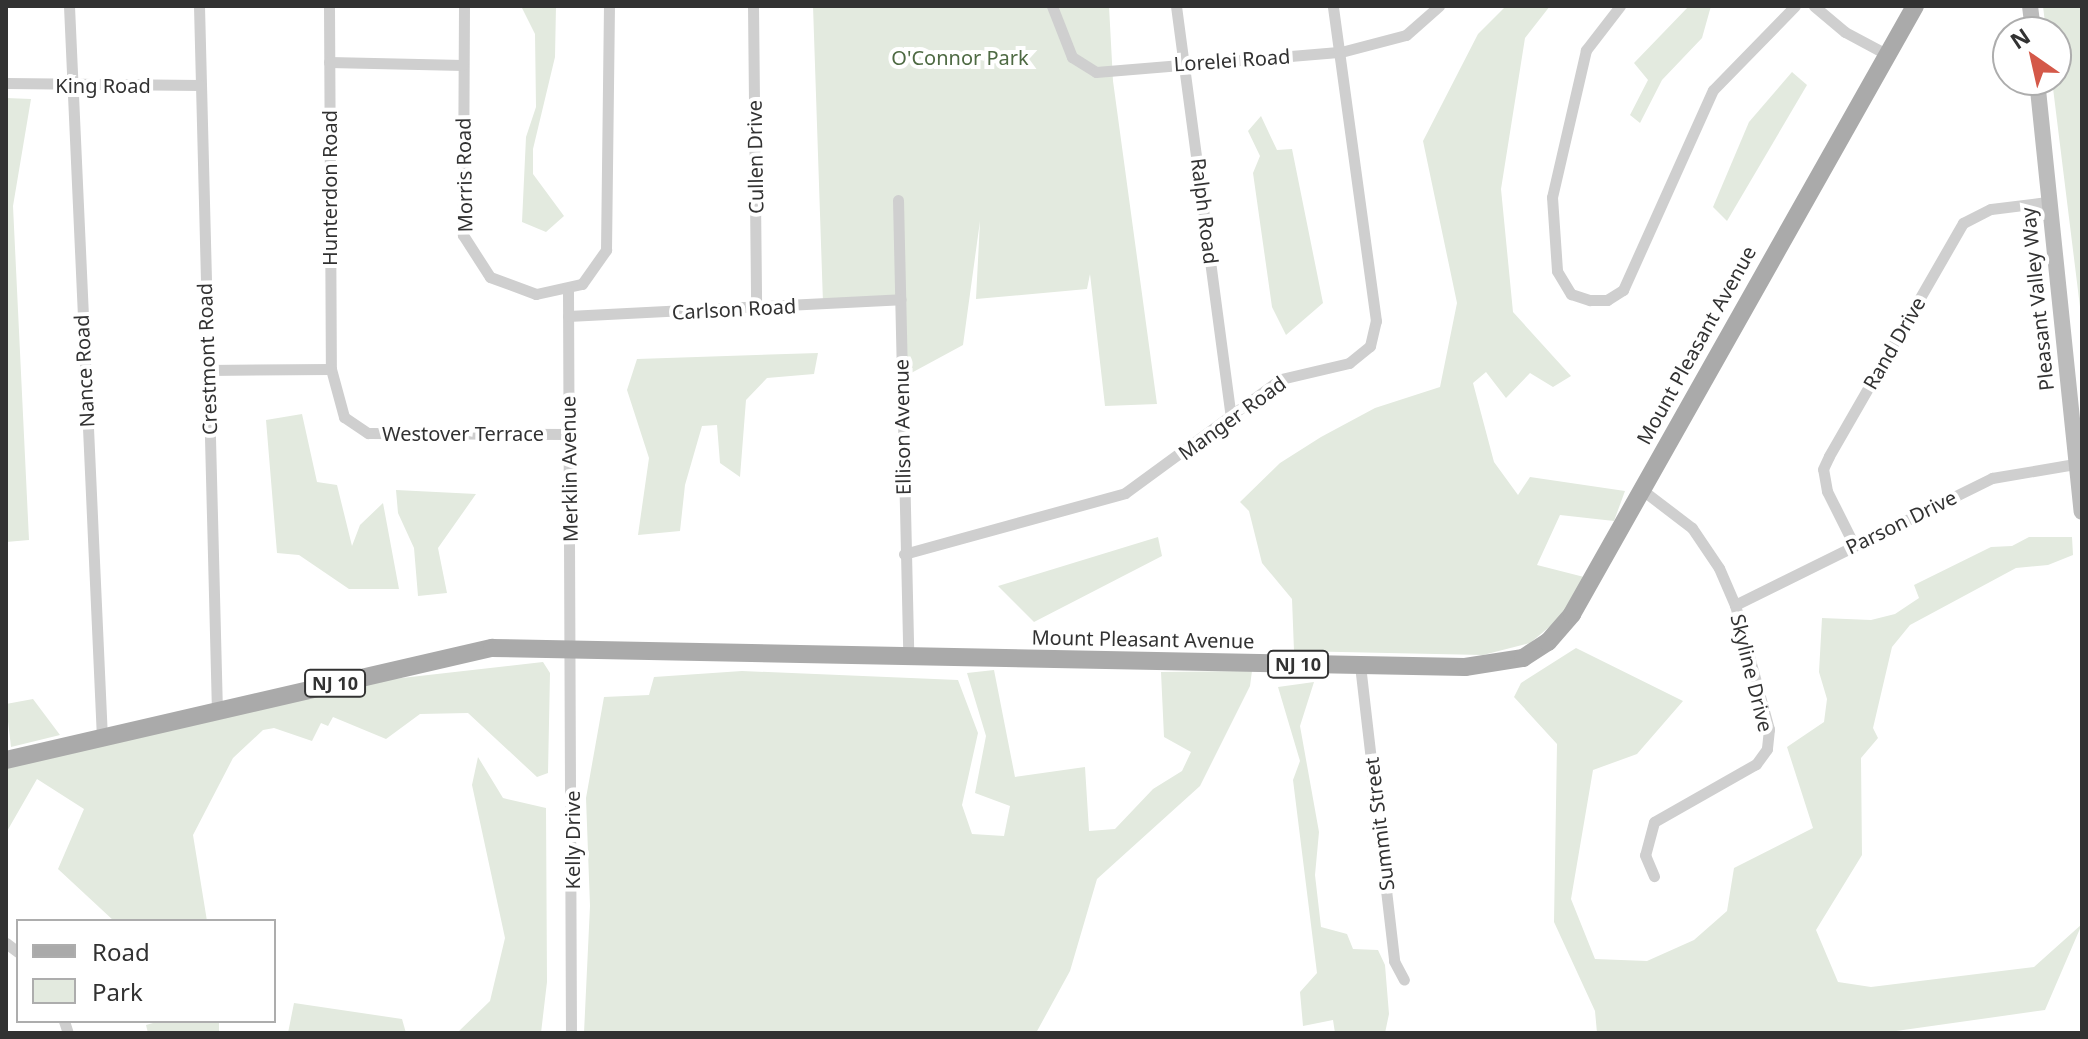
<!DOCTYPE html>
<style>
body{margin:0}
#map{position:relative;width:2088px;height:1039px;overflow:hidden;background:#fff;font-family:"Noto Sans",sans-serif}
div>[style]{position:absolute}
.green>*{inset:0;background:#e3eadf}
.minor>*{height:11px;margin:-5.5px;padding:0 5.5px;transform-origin:5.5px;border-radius:5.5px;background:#cfcfcf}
.secondary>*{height:16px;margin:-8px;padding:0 8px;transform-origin:8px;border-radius:8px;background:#bcbcbc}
.primary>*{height:18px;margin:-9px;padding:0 9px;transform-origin:9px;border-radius:9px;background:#aaa}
span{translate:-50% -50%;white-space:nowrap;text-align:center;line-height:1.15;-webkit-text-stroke:8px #fff;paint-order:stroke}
.shield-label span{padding:2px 6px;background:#fff;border:2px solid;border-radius:6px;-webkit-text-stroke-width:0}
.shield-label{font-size:18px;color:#323232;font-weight:700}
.park-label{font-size:20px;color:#4e6a43}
.street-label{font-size:20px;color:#323232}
.frame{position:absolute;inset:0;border:8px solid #323232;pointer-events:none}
.legend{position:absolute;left:16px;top:919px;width:260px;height:104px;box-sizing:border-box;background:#fff;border:2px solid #adadad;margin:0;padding:10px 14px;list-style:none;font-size:24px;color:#323232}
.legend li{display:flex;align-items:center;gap:16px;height:40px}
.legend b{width:40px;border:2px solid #adadad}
.north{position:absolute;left:1992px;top:16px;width:80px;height:80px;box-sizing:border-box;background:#fff;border:2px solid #adadad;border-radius:50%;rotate:326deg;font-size:22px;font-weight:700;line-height:32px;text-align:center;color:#323232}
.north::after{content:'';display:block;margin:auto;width:28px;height:36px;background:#d45949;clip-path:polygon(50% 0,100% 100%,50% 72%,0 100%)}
</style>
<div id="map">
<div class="green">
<div style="clip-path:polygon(521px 6px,556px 6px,555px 57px,533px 149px,533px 174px,564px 216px,546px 232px,522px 222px,526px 137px,536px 107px,535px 34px)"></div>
<div style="clip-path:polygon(813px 6px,1109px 6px,1113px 81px,1157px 404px,1105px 406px,1090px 274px,1087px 289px,976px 299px,980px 221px,963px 345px,902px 378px,900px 299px,823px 303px)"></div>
<div style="clip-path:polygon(1506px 6px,1550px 6px,1525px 38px,1501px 189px,1513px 312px,1571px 376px,1553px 387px,1530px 373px,1506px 398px,1486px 372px,1473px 383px,1494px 462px,1518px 495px,1530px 477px,1625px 491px,1614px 521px,1560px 515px,1537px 565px,1584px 577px,1560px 618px,1530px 643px,1483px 655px,1294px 651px,1292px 599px,1262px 563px,1249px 511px,1240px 502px,1280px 463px,1321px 437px,1375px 408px,1440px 387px,1457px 303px,1423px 141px,1478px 34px)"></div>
<div style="clip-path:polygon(1689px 6px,1711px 6px,1702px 38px,1662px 80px,1640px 123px,1630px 115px,1648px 80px,1634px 63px)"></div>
<div style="clip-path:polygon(2043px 6px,2082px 6px,2082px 323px,2052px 80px,2056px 32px,2046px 32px)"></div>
<div style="clip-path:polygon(1792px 72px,1807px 85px,1727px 221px,1713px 207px,1749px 122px)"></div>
<div style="clip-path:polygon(6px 98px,31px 99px,13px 206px,29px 540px,6px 542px)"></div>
<div style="clip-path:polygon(1261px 116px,1277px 150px,1292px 149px,1323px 303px,1286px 335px,1272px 307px,1253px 173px,1260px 156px,1248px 131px)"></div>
<div style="clip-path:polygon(818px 353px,814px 374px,767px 378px,746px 400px,740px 477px,720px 463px,717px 425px,702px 426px,685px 485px,680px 531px,638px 535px,649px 458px,627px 390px,637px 359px)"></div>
<div style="clip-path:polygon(302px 414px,317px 482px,337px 485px,352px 546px,360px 525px,383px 503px,399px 589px,349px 589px,299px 555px,277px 553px,266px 420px)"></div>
<div style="clip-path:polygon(396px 490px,476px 494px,438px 548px,447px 593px,418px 596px,414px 548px,398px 513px)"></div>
<div style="clip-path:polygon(1158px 537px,1162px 556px,1034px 622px,998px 586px)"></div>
<div style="clip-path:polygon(2029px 537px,2072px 537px,2073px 555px,2048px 565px,2016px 568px,1910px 625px,1892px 647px,1873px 728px,1878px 738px,1861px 758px,1862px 855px,1816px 930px,1838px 982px,1871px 987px,2034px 967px,2082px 924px,2045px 1010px,1882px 1033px,1597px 1033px,1595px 1011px,1554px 922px,1557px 744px,1514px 697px,1521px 683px,1576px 648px,1683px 701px,1637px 754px,1593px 770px,1571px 899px,1595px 959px,1647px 961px,1694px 940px,1727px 911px,1734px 868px,1813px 828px,1787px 747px,1824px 722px,1827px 699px,1819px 672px,1822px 618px,1871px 620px,1895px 614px,1919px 598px,1914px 585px,1991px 547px,2012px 546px)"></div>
<div style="clip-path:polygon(543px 662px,550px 673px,548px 773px,537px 777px,468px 713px,420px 714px,386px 739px,333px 717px,328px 726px,321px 723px,312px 741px,274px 728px,263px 730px,233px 758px,193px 835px,207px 921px,114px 921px,58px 869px,84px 809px,37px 779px,6px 833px,6px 765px,384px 680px)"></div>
<div style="clip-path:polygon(994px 670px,1015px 777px,1085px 767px,1089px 831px,1115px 829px,1153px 789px,1182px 771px,1191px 752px,1164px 737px,1161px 672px,1252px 671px,1250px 686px,1200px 786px,1097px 879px,1070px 971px,1036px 1033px,584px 1033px,590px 906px,586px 798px,604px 697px,649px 695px,654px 677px,742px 671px,958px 680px,978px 733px,962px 805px,972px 834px,1004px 836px,1010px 806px,975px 793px,986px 736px,967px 673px)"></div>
<div style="clip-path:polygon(1314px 682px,1300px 726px,1319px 832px,1315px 875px,1321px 927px,1347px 934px,1353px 949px,1378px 950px,1385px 965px,1389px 1014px,1385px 1033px,1335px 1033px,1333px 1020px,1303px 1026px,1300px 992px,1317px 973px,1293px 780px,1300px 761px,1278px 687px)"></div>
<div style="clip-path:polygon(33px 699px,60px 735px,11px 747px,6px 704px)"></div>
<div style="clip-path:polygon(478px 757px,503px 798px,546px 808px,547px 982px,541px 1033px,457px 1033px,490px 1001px,505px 938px,472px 785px)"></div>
<div style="clip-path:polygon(294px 1003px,402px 1019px,406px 1033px,288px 1033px)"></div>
<div style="clip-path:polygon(160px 1021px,219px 1021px,219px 1033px,148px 1033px,146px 1025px)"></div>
</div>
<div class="minor">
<div style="left:69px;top:6px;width:732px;rotate:87.42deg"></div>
<div style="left:199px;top:6px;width:707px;rotate:88.54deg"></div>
<div style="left:329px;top:6px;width:363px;rotate:89.7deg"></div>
<div style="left:331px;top:369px;width:50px;rotate:74.8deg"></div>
<div style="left:344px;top:417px;width:29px;rotate:34deg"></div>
<div style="left:368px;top:433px;width:201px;rotate:0.3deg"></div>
<div style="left:464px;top:6px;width:229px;rotate:90.3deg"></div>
<div style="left:463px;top:235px;width:50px;rotate:57.3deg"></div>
<div style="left:490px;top:277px;width:49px;rotate:20.3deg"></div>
<div style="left:536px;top:294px;width:47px;rotate:-12.3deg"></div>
<div style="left:582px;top:284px;width:42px;rotate:-54.8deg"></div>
<div style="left:606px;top:250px;width:244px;rotate:-89.3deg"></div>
<div style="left:753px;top:6px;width:302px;rotate:89.4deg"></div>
<div style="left:1052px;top:6px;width:55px;rotate:68.6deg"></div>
<div style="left:1072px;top:57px;width:28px;rotate:32deg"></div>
<div style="left:1096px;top:72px;width:246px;rotate:-4.7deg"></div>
<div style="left:1341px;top:52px;width:67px;rotate:-14.7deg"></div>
<div style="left:1406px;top:35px;width:44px;rotate:-41.3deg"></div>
<div style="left:1176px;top:6px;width:414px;rotate:82.4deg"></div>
<div style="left:1620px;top:6px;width:56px;rotate:127.7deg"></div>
<div style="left:1586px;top:50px;width:151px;rotate:103deg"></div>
<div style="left:1552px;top:197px;width:74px;rotate:86.1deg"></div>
<div style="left:1557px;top:271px;width:27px;rotate:59deg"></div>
<div style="left:1571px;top:294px;width:20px;rotate:18deg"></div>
<div style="left:1590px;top:300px;width:17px"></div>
<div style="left:1607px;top:300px;width:19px;rotate:-32deg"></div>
<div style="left:1623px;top:290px;width:219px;rotate:-65.8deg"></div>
<div style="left:1713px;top:90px;width:117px;rotate:-45.7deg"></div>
<div style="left:1814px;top:6px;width:40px;rotate:40deg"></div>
<div style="left:1845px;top:32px;width:49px;rotate:28.1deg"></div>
<div style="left:329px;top:62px;width:134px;rotate:1.3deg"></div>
<div style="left:6px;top:83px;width:194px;rotate:0.6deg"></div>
<div style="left:898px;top:200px;width:455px;rotate:88.7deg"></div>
<div style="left:568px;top:291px;width:742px;rotate:89.77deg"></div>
<div style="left:568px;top:316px;width:333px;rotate:-2.9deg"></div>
<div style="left:207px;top:370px;width:124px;rotate:-0.5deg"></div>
<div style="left:1641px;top:489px;width:64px;rotate:37.4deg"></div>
<div style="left:1692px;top:528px;width:48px;rotate:56deg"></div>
<div style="left:1719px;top:568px;width:40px;rotate:66.6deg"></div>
<div style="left:1735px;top:605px;width:129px;rotate:74.7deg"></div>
<div style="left:1769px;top:729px;width:20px;rotate:96deg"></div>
<div style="left:1767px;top:749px;width:19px;rotate:126deg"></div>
<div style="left:1756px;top:764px;width:117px;rotate:150.4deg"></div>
<div style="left:1654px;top:822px;width:34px;rotate:105deg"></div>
<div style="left:1645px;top:855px;width:23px;rotate:67deg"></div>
<div style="left:1854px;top:545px;width:60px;rotate:-116.6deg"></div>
<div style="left:1827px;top:491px;width:22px;rotate:-100deg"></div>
<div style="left:1823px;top:469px;width:14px;rotate:-65deg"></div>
<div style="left:1829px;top:456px;width:269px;rotate:-60.1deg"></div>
<div style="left:1963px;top:223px;width:31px;rotate:-27deg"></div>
<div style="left:1991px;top:209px;width:56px;rotate:-7.1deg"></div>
<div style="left:904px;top:554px;width:229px;rotate:-15.4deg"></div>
<div style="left:1125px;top:493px;width:193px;rotate:-36.2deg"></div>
<div style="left:1281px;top:379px;width:70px;rotate:-13.2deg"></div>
<div style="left:1349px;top:363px;width:27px;rotate:-39deg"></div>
<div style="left:1370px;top:346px;width:26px;rotate:-77deg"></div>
<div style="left:1376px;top:321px;width:318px;rotate:-97.8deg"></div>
<div style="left:1735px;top:605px;width:287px;rotate:-26.3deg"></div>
<div style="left:1992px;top:478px;width:84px;rotate:-9.6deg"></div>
<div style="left:1360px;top:665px;width:298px;rotate:83.4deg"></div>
<div style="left:1394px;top:961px;width:21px;rotate:62deg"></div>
<div style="left:6px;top:943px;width:15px;rotate:37deg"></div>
<div style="left:64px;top:1021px;width:13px;rotate:72deg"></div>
</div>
<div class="secondary">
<div style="left:2030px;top:6px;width:26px;rotate:83deg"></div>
<div style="left:2037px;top:80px;width:434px;rotate:84.1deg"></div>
</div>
<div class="primary">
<div style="left:6px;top:760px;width:499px;rotate:-13deg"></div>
<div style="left:492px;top:648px;width:973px;rotate:1.12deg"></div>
<div style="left:1465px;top:667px;width:59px;rotate:-8.8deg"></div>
<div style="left:1523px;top:658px;width:30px;rotate:-33deg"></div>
<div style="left:1548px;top:642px;width:37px;rotate:-49deg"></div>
<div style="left:1572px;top:614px;width:698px;rotate:-60.57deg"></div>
</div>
<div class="shield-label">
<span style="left:1298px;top:664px">NJ 10</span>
<span style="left:335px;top:683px">NJ 10</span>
</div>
<div class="park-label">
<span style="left:960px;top:57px">O'Connor Park</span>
</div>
<div class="street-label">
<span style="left:1232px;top:60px;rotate:-4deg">Lorelei Road</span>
<span style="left:103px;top:85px">King Road</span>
<span style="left:755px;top:157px;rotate:-91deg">Cullen Drive</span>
<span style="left:464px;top:175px;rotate:-91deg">Morris Road</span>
<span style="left:329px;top:188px;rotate:-90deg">Hunterdon Road</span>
<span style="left:1205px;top:211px;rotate:83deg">Ralph Road</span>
<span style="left:2037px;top:299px;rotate:-96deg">Pleasant Valley Way</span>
<span style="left:734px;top:309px;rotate:-3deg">Carlson Road</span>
<span style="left:1894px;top:343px;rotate:-60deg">Rand Drive</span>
<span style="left:1696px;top:345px;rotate:-61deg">Mount Pleasant Avenue</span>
<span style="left:207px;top:359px;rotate:-92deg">Crestmont Road</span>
<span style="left:84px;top:371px;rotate:-93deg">Nance Road</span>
<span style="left:1232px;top:418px;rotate:-36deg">Manger Road</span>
<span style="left:902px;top:427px;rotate:-91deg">Ellison Avenue</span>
<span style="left:463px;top:433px">Westover Terrace</span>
<span style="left:569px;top:469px;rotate:-91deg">Merklin Avenue</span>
<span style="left:1901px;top:522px;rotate:-26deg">Parson Drive</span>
<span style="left:1143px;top:639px;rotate:1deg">Mount Pleasant Avenue</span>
<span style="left:1752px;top:673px;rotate:76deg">Skyline Drive</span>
<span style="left:1379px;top:824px;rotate:-97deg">Summit Street</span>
<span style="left:572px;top:840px;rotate:-90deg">Kelly Drive</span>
</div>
<div class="frame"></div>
<ul class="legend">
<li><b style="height:10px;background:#aaa"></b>Road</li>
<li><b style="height:22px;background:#e3eadf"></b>Park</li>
</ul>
<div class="north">N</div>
</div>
